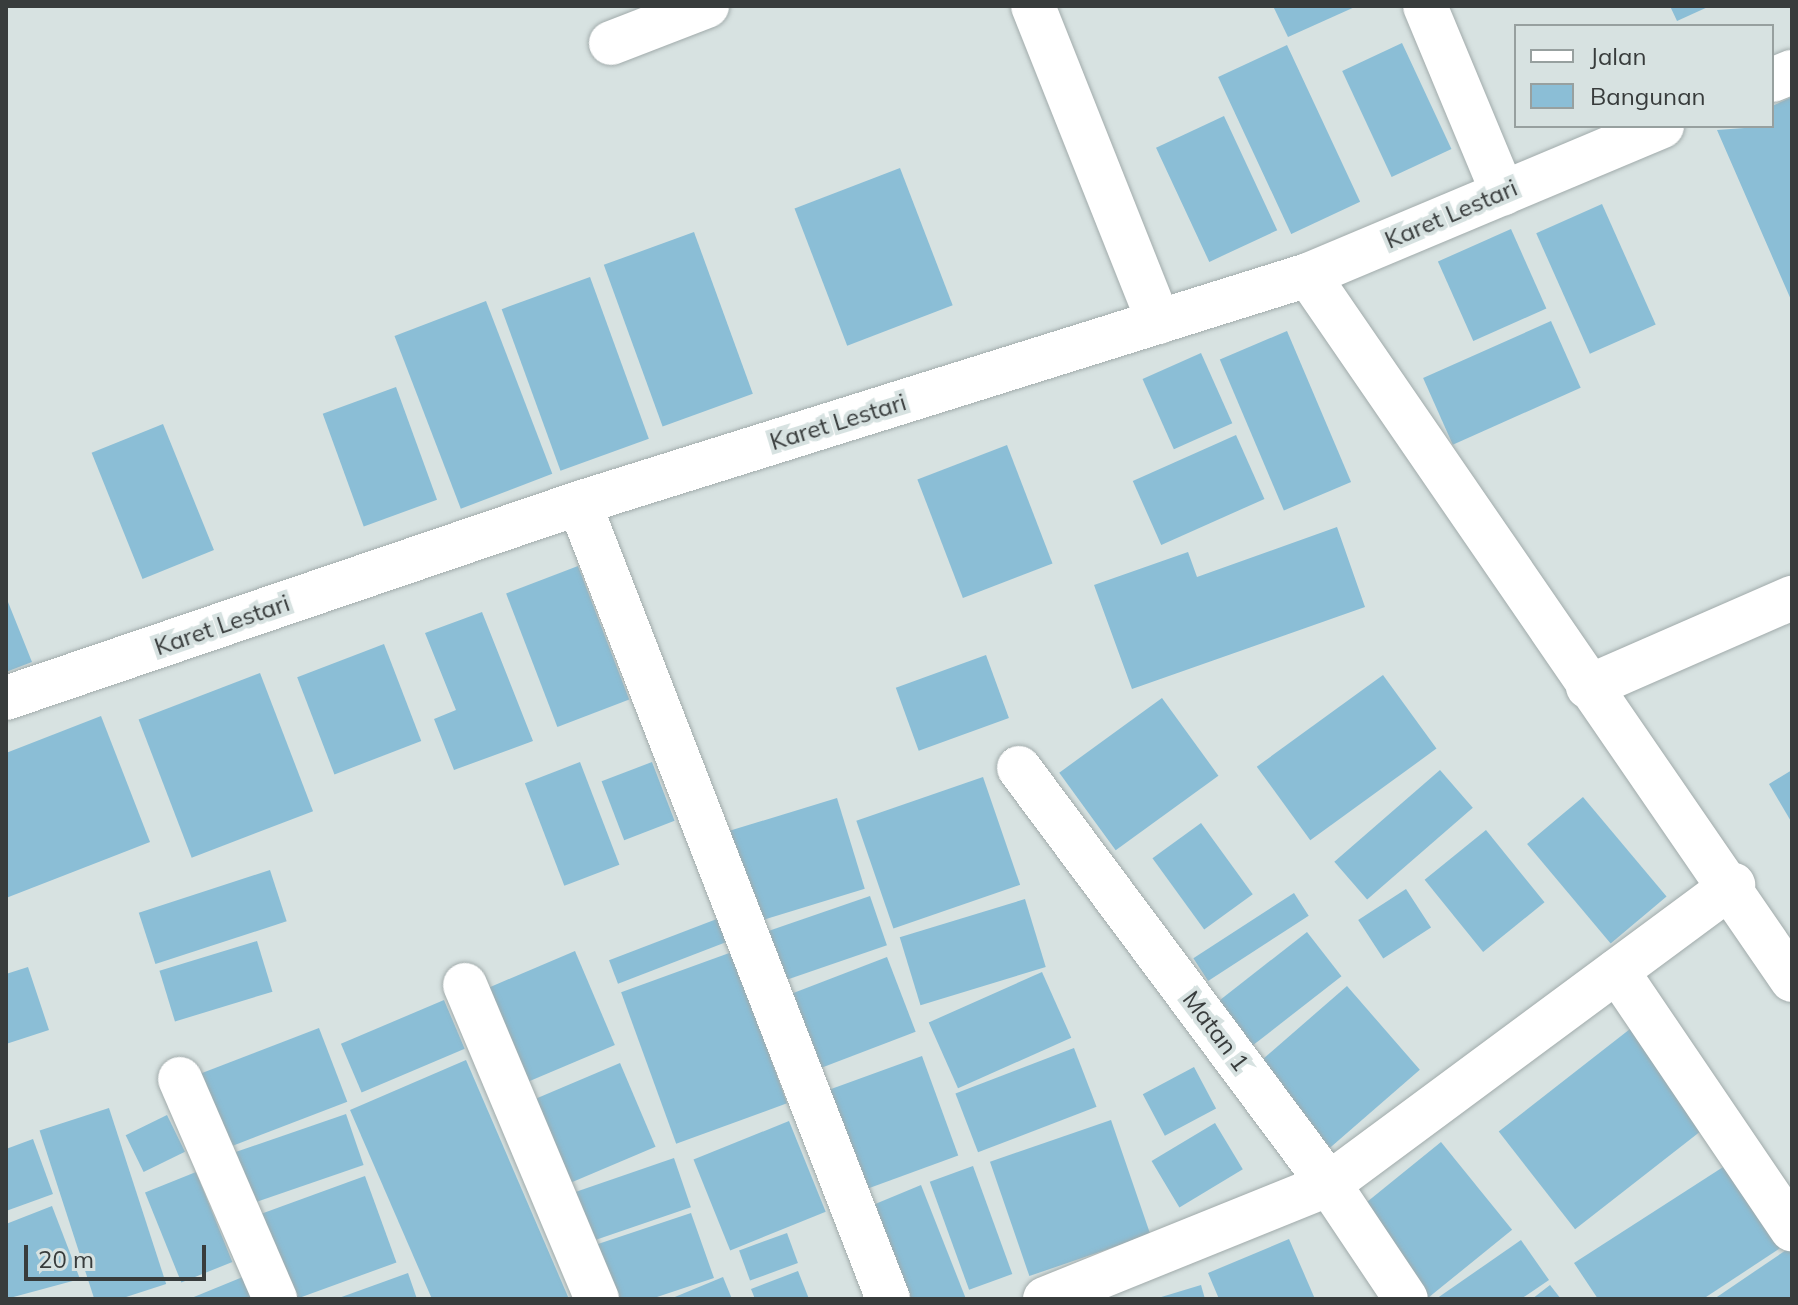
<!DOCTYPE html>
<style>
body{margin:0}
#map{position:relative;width:1798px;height:1305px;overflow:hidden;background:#d7e2e1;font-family:Mulish,sans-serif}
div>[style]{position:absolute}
.building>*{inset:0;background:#8bbed6;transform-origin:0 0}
.roads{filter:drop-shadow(0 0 2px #a1abab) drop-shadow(0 0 2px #a1abab)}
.street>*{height:44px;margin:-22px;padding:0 22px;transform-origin:22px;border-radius:22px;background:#fff}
span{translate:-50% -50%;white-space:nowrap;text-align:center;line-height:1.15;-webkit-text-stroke:8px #d7e2e1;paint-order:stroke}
.street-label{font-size:24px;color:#383c3c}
.frame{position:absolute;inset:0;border:8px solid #383c3c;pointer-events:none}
.legend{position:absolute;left:1514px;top:24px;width:260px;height:104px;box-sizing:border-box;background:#d7e2e1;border:2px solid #97a09f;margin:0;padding:10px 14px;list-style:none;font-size:24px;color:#383c3c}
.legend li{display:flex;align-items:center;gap:16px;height:40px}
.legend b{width:40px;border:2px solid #97a09f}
.scale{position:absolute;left:24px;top:1245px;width:182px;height:36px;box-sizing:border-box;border:4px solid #383c3c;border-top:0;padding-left:10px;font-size:24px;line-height:28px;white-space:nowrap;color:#383c3c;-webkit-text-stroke:6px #d7e2e1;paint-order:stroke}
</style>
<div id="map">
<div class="building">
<div style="clip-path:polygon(1273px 6px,1357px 6px,1288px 37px)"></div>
<div style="clip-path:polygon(1670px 6px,1710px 6px,1677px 21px)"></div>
<div style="left:1402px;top:43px;width:117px;height:66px;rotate:65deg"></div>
<div style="left:1287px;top:45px;width:173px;height:76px;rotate:65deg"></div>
<div style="clip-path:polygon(1792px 97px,1792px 302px,1717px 130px,1772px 126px,1772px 106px)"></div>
<div style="left:1224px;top:116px;width:126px;height:75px;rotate:65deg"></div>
<div style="left:900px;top:168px;width:147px;height:113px;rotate:69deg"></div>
<div style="left:1602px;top:204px;width:132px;height:72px;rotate:66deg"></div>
<div style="left:1511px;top:229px;width:87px;height:80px;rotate:66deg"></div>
<div style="left:694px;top:232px;width:172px;height:96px;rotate:70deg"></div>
<div style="left:590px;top:277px;width:172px;height:94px;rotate:70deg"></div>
<div style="left:486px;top:301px;width:185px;height:98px;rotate:69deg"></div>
<div style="left:1551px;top:321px;width:73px;height:140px;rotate:66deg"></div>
<div style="left:1287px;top:331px;width:164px;height:73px;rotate:67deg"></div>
<div style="left:1201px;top:353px;width:77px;height:64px;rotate:66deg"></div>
<div style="left:396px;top:387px;width:120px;height:78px;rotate:70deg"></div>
<div style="left:163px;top:424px;width:136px;height:77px;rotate:68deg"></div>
<div style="left:1236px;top:435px;width:70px;height:113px;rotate:66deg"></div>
<div style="left:1007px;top:445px;width:127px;height:96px;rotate:69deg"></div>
<div style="clip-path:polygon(1337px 527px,1365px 607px,1132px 689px,1094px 585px,1188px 552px,1197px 577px)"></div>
<div style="left:578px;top:566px;width:143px;height:77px;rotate:69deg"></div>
<div style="clip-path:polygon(6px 597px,32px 662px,6px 672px)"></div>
<div style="clip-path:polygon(482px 612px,533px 741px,454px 770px,434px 719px,456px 710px,425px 633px)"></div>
<div style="left:384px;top:644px;width:104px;height:93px;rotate:69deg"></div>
<div style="left:986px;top:655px;width:67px;height:96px;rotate:70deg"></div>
<div style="left:260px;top:673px;width:148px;height:130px;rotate:69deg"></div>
<div style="left:1383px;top:675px;width:91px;height:156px;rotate:54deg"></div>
<div style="left:1162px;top:698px;width:96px;height:127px;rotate:54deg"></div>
<div style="clip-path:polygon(101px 716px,150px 842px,6px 898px,6px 753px)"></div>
<div style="left:580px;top:762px;width:110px;height:59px;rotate:69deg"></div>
<div style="left:652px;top:762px;width:63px;height:54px;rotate:69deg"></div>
<div style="left:1440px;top:770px;width:50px;height:140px;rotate:49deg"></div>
<div style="clip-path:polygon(1792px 770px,1792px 823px,1769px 784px)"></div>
<div style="left:983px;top:777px;width:114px;height:134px;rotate:71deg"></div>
<div style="left:1583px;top:797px;width:130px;height:73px;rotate:50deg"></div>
<div style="left:837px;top:798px;width:95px;height:114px;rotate:73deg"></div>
<div style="left:1201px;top:823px;width:88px;height:60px;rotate:54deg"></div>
<div style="left:1486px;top:830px;width:93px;height:79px;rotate:51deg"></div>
<div style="left:270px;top:870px;width:54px;height:138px;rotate:72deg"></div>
<div style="left:1406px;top:889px;width:46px;height:57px;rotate:57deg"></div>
<div style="left:1294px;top:893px;width:27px;height:120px;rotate:57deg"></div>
<div style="left:870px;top:896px;width:52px;height:109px;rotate:71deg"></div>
<div style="left:1025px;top:899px;width:71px;height:131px;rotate:73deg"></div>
<div style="left:722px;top:917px;width:25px;height:121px;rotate:69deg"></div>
<div style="left:1307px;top:932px;width:56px;height:114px;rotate:52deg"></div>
<div style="left:257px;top:941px;width:53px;height:102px;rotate:73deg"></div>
<div style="left:575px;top:951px;width:102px;height:104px;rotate:67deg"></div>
<div style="left:732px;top:952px;width:161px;height:118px;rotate:70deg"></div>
<div style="left:887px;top:957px;width:80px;height:110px;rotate:69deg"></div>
<div style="clip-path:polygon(28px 967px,49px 1030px,6px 1044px,6px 974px)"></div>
<div style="left:1042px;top:972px;width:72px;height:124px;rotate:66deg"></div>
<div style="left:1347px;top:986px;width:111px;height:119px;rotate:49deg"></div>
<div style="left:444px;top:1000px;width:53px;height:112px;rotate:67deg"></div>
<div style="left:1639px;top:1022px;width:124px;height:178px;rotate:52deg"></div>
<div style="left:319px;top:1028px;width:79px;height:135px;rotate:69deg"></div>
<div style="left:1074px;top:1048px;width:63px;height:127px;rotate:69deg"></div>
<div style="left:922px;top:1056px;width:106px;height:104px;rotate:70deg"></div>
<div style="clip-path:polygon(466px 1060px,569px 1299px,432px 1299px,350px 1110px)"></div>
<div style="left:620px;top:1063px;width:91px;height:98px;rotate:67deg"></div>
<div style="left:1194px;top:1067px;width:47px;height:58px;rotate:62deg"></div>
<div style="left:109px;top:1108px;width:185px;height:73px;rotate:72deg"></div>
<div style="left:346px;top:1114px;width:54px;height:126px;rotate:71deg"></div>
<div style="left:167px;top:1115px;width:41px;height:46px;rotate:64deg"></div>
<div style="left:1111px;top:1120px;width:121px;height:128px;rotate:71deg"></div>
<div style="left:789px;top:1121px;width:98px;height:103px;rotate:68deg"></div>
<div style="left:1215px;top:1123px;width:54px;height:74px;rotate:59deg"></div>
<div style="clip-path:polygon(33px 1139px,53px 1194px,6px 1211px,6px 1149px)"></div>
<div style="left:1441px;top:1142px;width:113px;height:110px;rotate:51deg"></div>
<div style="left:674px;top:1158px;width:52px;height:115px;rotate:71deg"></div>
<div style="clip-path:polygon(1734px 1160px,1788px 1243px,1703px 1299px,1598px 1299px,1574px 1263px)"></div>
<div style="left:973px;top:1166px;width:115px;height:46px;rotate:70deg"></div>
<div style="left:196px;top:1172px;width:97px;height:55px;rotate:68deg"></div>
<div style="left:365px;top:1176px;width:92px;height:111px;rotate:70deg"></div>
<div style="clip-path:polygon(921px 1185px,966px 1299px,905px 1299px,868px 1207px)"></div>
<div style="clip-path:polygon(52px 1206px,80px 1279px,6px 1299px,6px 1224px)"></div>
<div style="clip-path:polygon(691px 1213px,714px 1278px,651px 1299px,604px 1299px,586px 1248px)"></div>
<div style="left:787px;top:1233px;width:32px;height:51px;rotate:70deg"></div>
<div style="clip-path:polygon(1289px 1239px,1315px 1299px,1219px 1299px,1208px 1273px)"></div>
<div style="clip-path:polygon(1521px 1240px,1549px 1280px,1521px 1299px,1436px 1299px)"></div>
<div style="clip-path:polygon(1792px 1246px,1792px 1299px,1714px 1299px)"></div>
<div style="clip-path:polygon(798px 1271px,809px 1299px,755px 1299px,751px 1289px)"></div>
<div style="clip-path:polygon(408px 1273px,417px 1299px,336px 1299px)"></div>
<div style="clip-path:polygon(250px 1274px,260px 1299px,189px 1299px)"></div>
<div style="clip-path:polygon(723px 1277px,732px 1299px,670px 1299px)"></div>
<div style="clip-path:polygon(1201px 1285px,1205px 1299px,1158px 1299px,1158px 1298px)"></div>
<div style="clip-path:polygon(1550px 1285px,1561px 1299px,1532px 1299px)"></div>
</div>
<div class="roads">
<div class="street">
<div style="left:1033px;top:6px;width:340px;rotate:68.3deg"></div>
<div style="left:1425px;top:6px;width:203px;rotate:67.4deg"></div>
<div style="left:611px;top:43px;width:103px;rotate:-21.1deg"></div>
<div style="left:1772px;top:80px;width:22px;rotate:-22deg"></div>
<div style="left:1308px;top:275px;width:855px;rotate:55.53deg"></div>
<div style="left:579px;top:503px;width:854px;rotate:68.78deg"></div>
<div style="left:1588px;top:687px;width:223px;rotate:-23.6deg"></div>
<div style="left:6px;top:698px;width:605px;rotate:-18.79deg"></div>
<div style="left:579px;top:503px;width:764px;rotate:-17.37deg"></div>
<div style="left:1308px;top:275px;width:384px;rotate:-22.8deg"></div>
<div style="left:1019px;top:768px;width:519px;rotate:53.31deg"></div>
<div style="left:1329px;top:1184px;width:138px;rotate:56.2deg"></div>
<div style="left:1617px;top:971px;width:312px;rotate:55.9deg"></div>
<div style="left:465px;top:985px;width:341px;rotate:67.2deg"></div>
<div style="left:180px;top:1079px;width:240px;rotate:66.6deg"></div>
<div style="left:1045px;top:1299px;width:306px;rotate:-22deg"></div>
<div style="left:1329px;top:1184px;width:503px;rotate:-36.51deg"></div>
</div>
</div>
<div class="street-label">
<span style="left:1451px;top:214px;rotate:-23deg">Karet Lestari</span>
<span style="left:838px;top:422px;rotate:-17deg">Karet Lestari</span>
<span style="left:222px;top:625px;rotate:-19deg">Karet Lestari</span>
<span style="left:1216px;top:1031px;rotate:53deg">Matan 1</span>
</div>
<div class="frame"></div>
<ul class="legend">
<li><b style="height:10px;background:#fff"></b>Jalan</li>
<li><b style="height:22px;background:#8bbed6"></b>Bangunan</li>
</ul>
<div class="scale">20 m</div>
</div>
